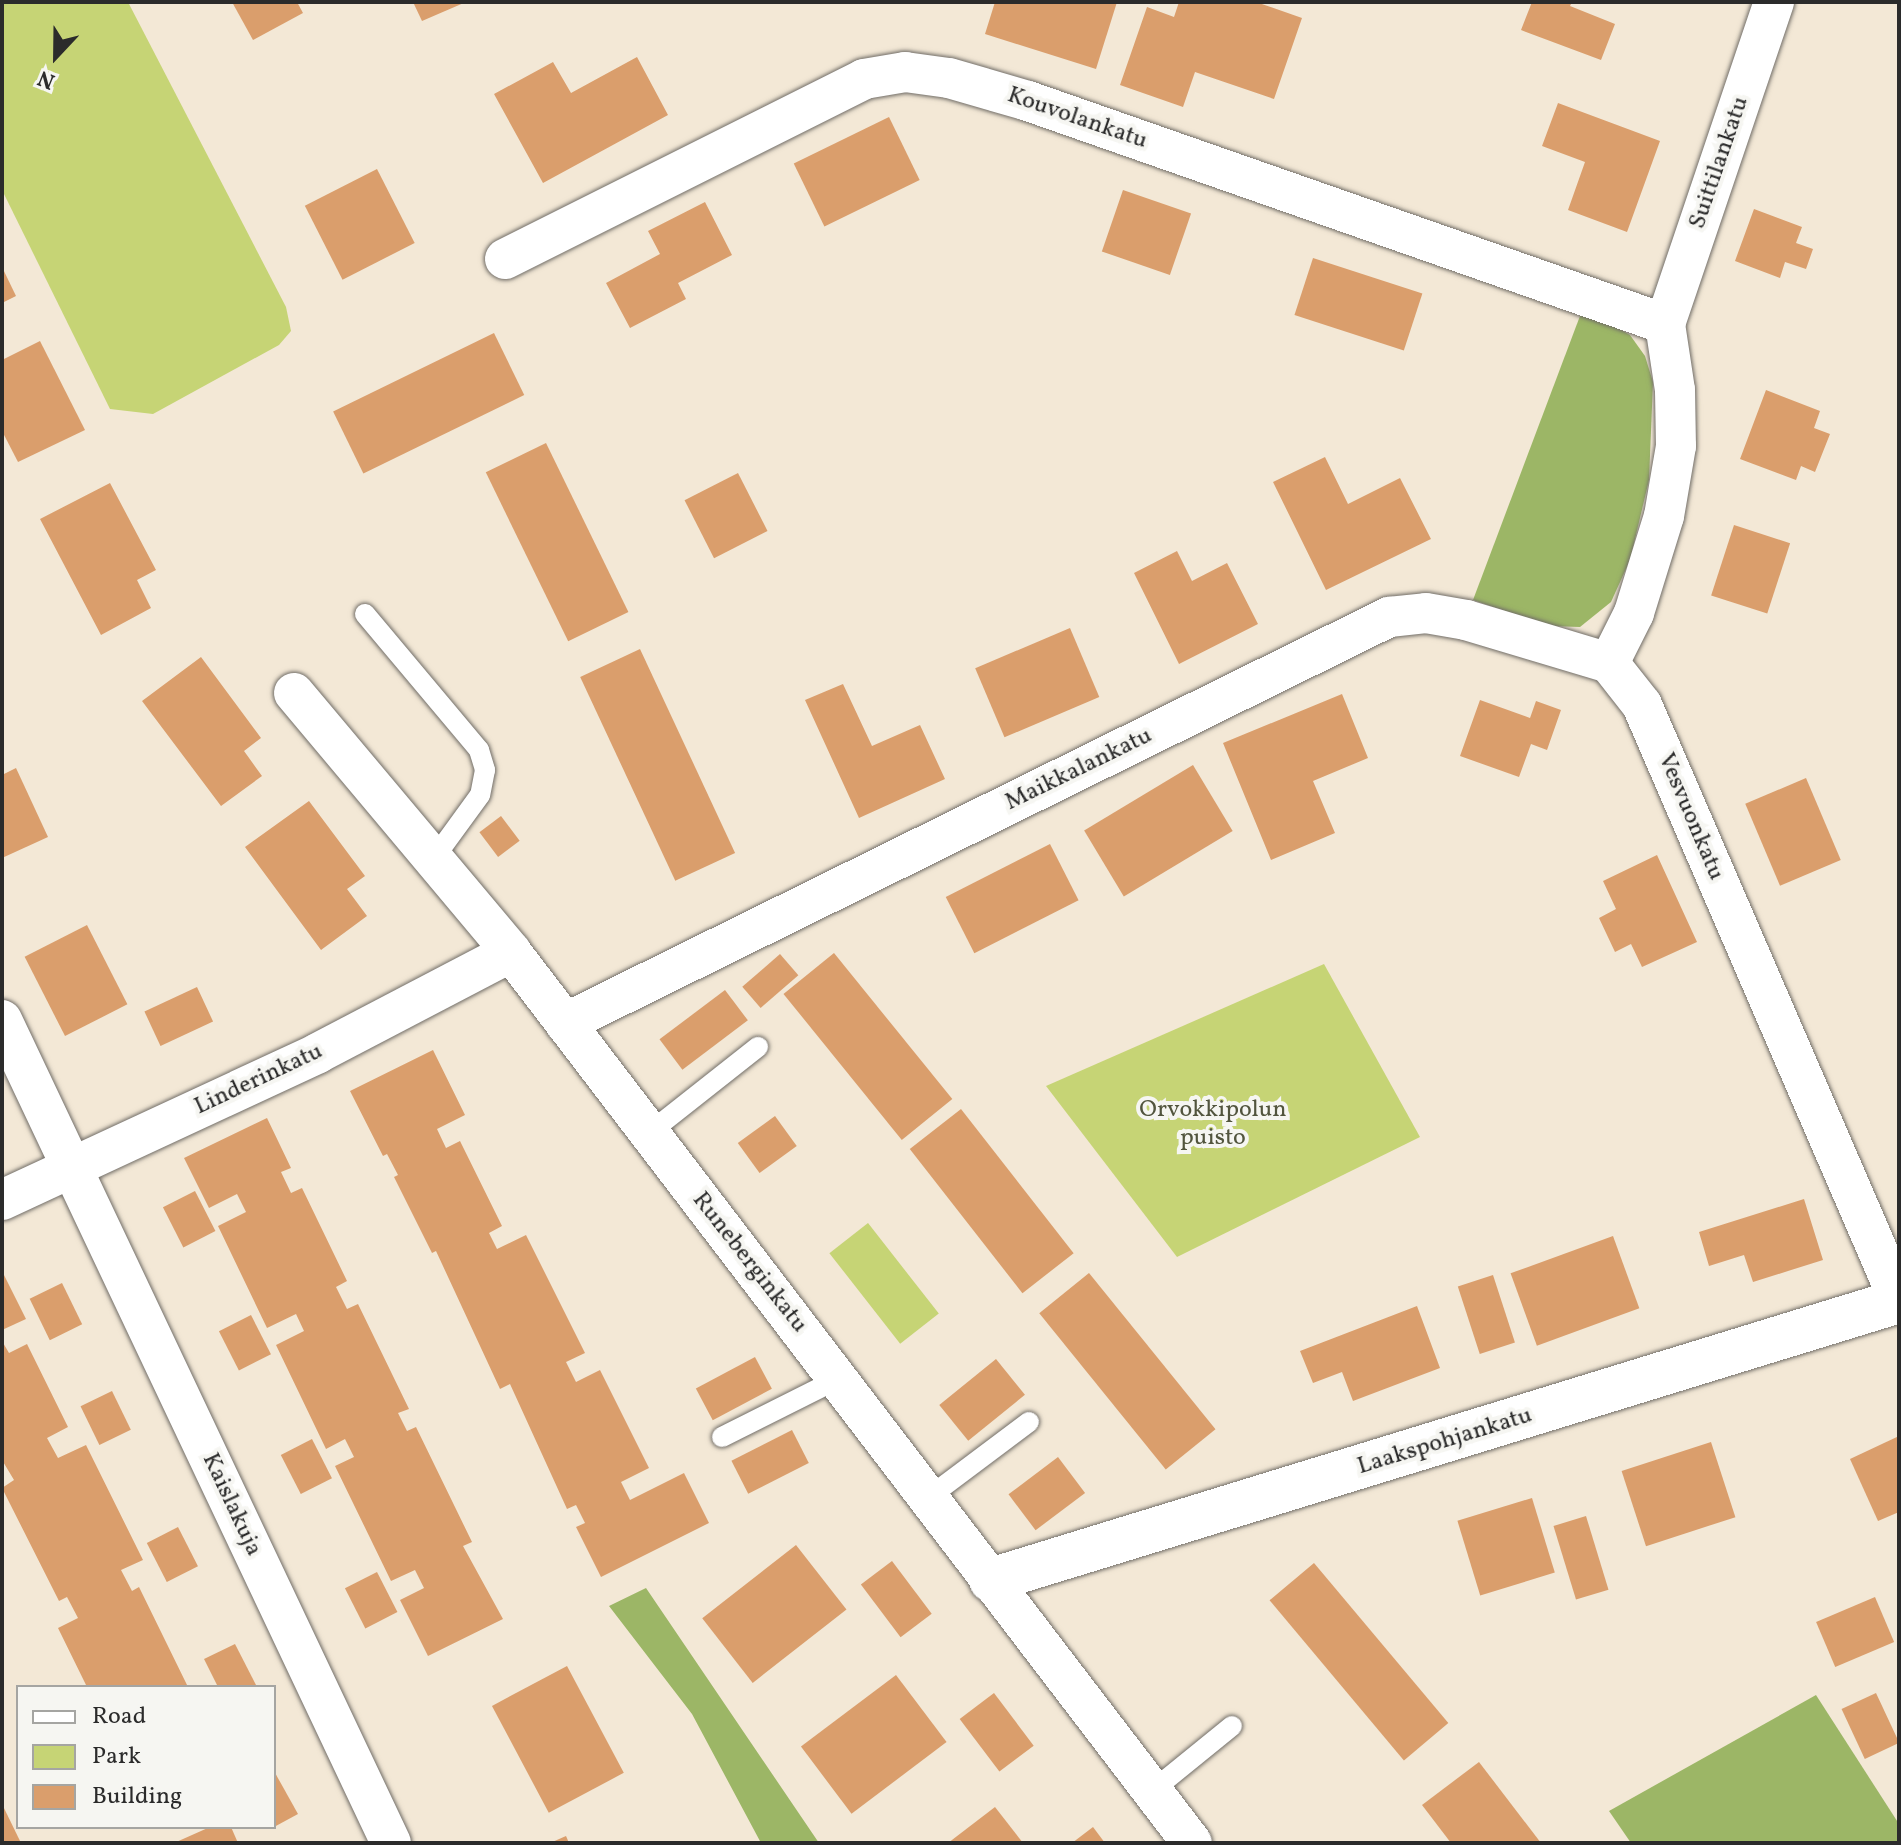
<!DOCTYPE html>
<style>
body{margin:0}
#map{position:relative;width:1901px;height:1845px;overflow:hidden;background:#f3e8d6;font-family:Vollkorn,serif}
div>[style]{position:absolute}
.green>*{inset:0;background:#c6d475;transform-origin:0 0}
.forest>*{inset:0;background:#9cb666}
.building>*{inset:0;background:#da9e6c;transform-origin:0 0}
.roads{filter:drop-shadow(0 0 2px #716d67) drop-shadow(0 0 2px #716d67)}
.lane>*{height:20px;margin:-10px;padding:0 10px;transform-origin:10px;border-radius:10px;background:#fff}
.street>*{height:40px;margin:-20px;padding:0 20px;transform-origin:20px;border-radius:20px;background:#fff}
.secondary>*{height:44px;margin:-22px;padding:0 22px;transform-origin:22px;border-radius:22px;background:#fff}
span{translate:-50% -50%;white-space:nowrap;text-align:center;line-height:1.15;-webkit-text-stroke:8px #f6f6f2;paint-order:stroke}
.street-label{font-size:24px;color:#2b2b2b}
.park-label{font-size:24px;color:#52553e}
.frame{position:absolute;inset:0;border:4px solid #2b2b2b;pointer-events:none}
.legend{position:absolute;left:16px;top:1685px;width:260px;height:144px;box-sizing:border-box;background:#f6f6f2;border:2px solid #a5a5a2;margin:0;padding:10px 14px;list-style:none;font-size:24px;color:#2b2b2b}
.legend li{display:flex;align-items:center;gap:16px;height:40px}
.legend b{width:40px;border:2px solid #a5a5a2}
.north{position:absolute;left:16px;top:16px;width:80px;height:80px;-webkit-text-stroke:6px #f6f6f2;paint-order:stroke;rotate:202deg;font-size:22px;font-weight:700;line-height:32px;text-align:center;color:#2b2b2b}
.north::after{content:'';display:block;margin:auto;width:28px;height:36px;background:#2b2b2b;clip-path:polygon(50% 0,100% 100%,50% 72%,0 100%)}
</style>
<div id="map">
<div class="green">
<div style="clip-path:polygon(2px 2px,128px 2px,286px 307px,291px 331px,279px 345px,153px 414px,110px 409px,2px 190px)"></div>
<div style="clip-path:polygon(1324px 964px,1420px 1137px,1177px 1257px,1046px 1086px)"></div>
<div style="left:868px;top:1223px;width:115px;height:49px;rotate:52deg"></div>
</div>
<div class="forest">
<div style="clip-path:polygon(1583px 308px,1630px 335px,1645px 356px,1653px 382px,1649px 480px,1630px 560px,1611px 602px,1580px 627px,1549px 626px,1473px 600px)"></div>
<div style="clip-path:polygon(646px 1588px,819px 1843px,761px 1843px,692px 1714px,609px 1606px)"></div>
<div style="clip-path:polygon(1816px 1695px,1899px 1824px,1899px 1843px,1631px 1843px,1609px 1811px)"></div>
</div>
<div class="building">
<div style="clip-path:polygon(232px 2px,297px 2px,303px 13px,253px 40px)"></div>
<div style="clip-path:polygon(413px 2px,466px 2px,422px 21px)"></div>
<div style="clip-path:polygon(995px 2px,1117px 2px,1096px 69px,985px 34px)"></div>
<div style="clip-path:polygon(1179px 2px,1256px 2px,1302px 18px,1274px 99px,1195px 72px,1183px 107px,1120px 85px,1147px 7px,1174px 17px)"></div>
<div style="clip-path:polygon(1532px 2px,1572px 2px,1570px 6px,1615px 24px,1601px 60px,1521px 30px)"></div>
<div style="clip-path:polygon(637px 57px,668px 115px,543px 183px,494px 94px,553px 62px,571px 93px)"></div>
<div style="clip-path:polygon(1558px 103px,1660px 141px,1627px 232px,1568px 210px,1585px 162px,1542px 146px)"></div>
<div style="left:889px;top:117px;width:70px;height:106px;rotate:64deg"></div>
<div style="left:377px;top:169px;width:83px;height:81px;rotate:63deg"></div>
<div style="left:1123px;top:190px;width:72px;height:65px;rotate:19deg"></div>
<div style="clip-path:polygon(705px 202px,732px 255px,678px 283px,686px 299px,630px 328px,606px 283px,660px 254px,648px 231px)"></div>
<div style="clip-path:polygon(1754px 209px,1802px 227px,1796px 243px,1813px 249px,1806px 269px,1785px 262px,1780px 278px,1735px 261px)"></div>
<div style="left:1313px;top:258px;width:115px;height:60px;rotate:18deg"></div>
<div style="clip-path:polygon(2px 267px,16px 296px,2px 303px)"></div>
<div style="left:494px;top:333px;width:69px;height:179px;rotate:64deg"></div>
<div style="clip-path:polygon(40px 341px,85px 430px,18px 462px,2px 431px,2px 360px)"></div>
<div style="clip-path:polygon(1766px 390px,1820px 411px,1814px 428px,1830px 434px,1815px 472px,1801px 466px,1796px 480px,1740px 459px)"></div>
<div style="left:546px;top:443px;width:188px;height:67px;rotate:64deg"></div>
<div style="clip-path:polygon(1325px 457px,1348px 504px,1400px 478px,1431px 539px,1326px 590px,1273px 482px)"></div>
<div style="left:738px;top:473px;width:65px;height:60px;rotate:63deg"></div>
<div style="clip-path:polygon(110px 483px,156px 570px,137px 580px,151px 608px,101px 635px,40px 519px)"></div>
<div style="left:1734px;top:525px;width:59px;height:74px;rotate:18deg"></div>
<div style="clip-path:polygon(1177px 551px,1192px 581px,1227px 563px,1258px 624px,1179px 664px,1134px 573px)"></div>
<div style="left:1070px;top:628px;width:75px;height:103px;rotate:67deg"></div>
<div style="left:640px;top:649px;width:225px;height:66px;rotate:65deg"></div>
<div style="clip-path:polygon(201px 657px,261px 738px,244px 751px,262px 776px,221px 806px,142px 701px)"></div>
<div style="clip-path:polygon(843px 684px,872px 746px,920px 725px,945px 779px,859px 818px,805px 700px)"></div>
<div style="clip-path:polygon(1342px 694px,1368px 758px,1313px 781px,1335px 833px,1271px 860px,1223px 743px)"></div>
<div style="clip-path:polygon(1480px 700px,1530px 718px,1536px 701px,1561px 710px,1547px 750px,1531px 744px,1519px 777px,1460px 756px)"></div>
<div style="left:1193px;top:765px;width:77px;height:127px;rotate:59deg"></div>
<div style="clip-path:polygon(16px 768px,48px 837px,2px 858px,2px 775px)"></div>
<div style="left:1806px;top:778px;width:89px;height:66px;rotate:67deg"></div>
<div style="clip-path:polygon(309px 801px,365px 876px,347px 889px,367px 916px,321px 950px,245px 847px)"></div>
<div style="left:501px;top:816px;width:31px;height:27px;rotate:53deg"></div>
<div style="left:1050px;top:844px;width:63px;height:117px;rotate:63deg"></div>
<div style="clip-path:polygon(1657px 855px,1697px 942px,1642px 967px,1631px 944px,1615px 952px,1599px 918px,1616px 909px,1603px 881px)"></div>
<div style="left:87px;top:925px;width:89px;height:70px;rotate:63deg"></div>
<div style="left:834px;top:953px;width:188px;height:65px;rotate:51deg"></div>
<div style="left:780px;top:954px;width:28px;height:50px;rotate:49deg"></div>
<div style="left:197px;top:987px;width:38px;height:58px;rotate:65deg"></div>
<div style="left:725px;top:990px;width:38px;height:82px;rotate:53deg"></div>
<div style="clip-path:polygon(433px 1050px,465px 1115px,437px 1129px,446px 1148px,460px 1141px,502px 1226px,489px 1233px,497px 1249px,526px 1235px,585px 1353px,566px 1362px,576px 1382px,600px 1370px,649px 1468px,621px 1482px,630px 1500px,684px 1473px,709px 1523px,601px 1577px,576px 1527px,585px 1523px,576px 1505px,567px 1509px,510px 1384px,500px 1389px,436px 1251px,432px 1253px,394px 1177px,398px 1175px,387px 1154px,383px 1156px,350px 1091px)"></div>
<div style="left:961px;top:1109px;width:183px;height:65px;rotate:52deg"></div>
<div style="left:775px;top:1116px;width:37px;height:46px;rotate:54deg"></div>
<div style="clip-path:polygon(267px 1118px,291px 1168px,281px 1172px,291px 1193px,302px 1188px,347px 1281px,336px 1287px,347px 1309px,358px 1304px,409px 1409px,398px 1413px,407px 1431px,416px 1427px,472px 1542px,463px 1546px,503px 1619px,428px 1656px,400px 1600px,424px 1588px,415px 1570px,391px 1581px,335px 1466px,354px 1457px,345px 1439px,326px 1449px,276px 1345px,304px 1331px,296px 1314px,267px 1328px,218px 1226px,246px 1212px,237px 1194px,209px 1208px,184px 1158px)"></div>
<div style="left:195px;top:1191px;width:45px;height:36px;rotate:63deg"></div>
<div style="clip-path:polygon(1804px 1199px,1823px 1260px,1753px 1282px,1744px 1255px,1709px 1266px,1699px 1232px)"></div>
<div style="left:1613px;top:1236px;width:77px;height:109px;rotate:70deg"></div>
<div style="clip-path:polygon(2px 1271px,26px 1319px,2px 1330px)"></div>
<div style="left:1089px;top:1273px;width:201px;height:64px;rotate:51deg"></div>
<div style="left:1493px;top:1275px;width:71px;height:37px;rotate:72deg"></div>
<div style="left:62px;top:1283px;width:46px;height:36px;rotate:64deg"></div>
<div style="clip-path:polygon(1417px 1306px,1440px 1368px,1353px 1401px,1342px 1372px,1313px 1383px,1300px 1351px)"></div>
<div style="left:251px;top:1315px;width:44px;height:36px;rotate:63deg"></div>
<div style="clip-path:polygon(2px 1341px,9px 1353px,27px 1344px,68px 1427px,47px 1438px,58px 1458px,86px 1445px,143px 1560px,121px 1570px,132px 1591px,139px 1587px,188px 1687px,87px 1687px,58px 1628px,78px 1618px,67px 1597px,59px 1601px,2px 1488px,14px 1480px,2px 1460px)"></div>
<div style="left:755px;top:1357px;width:36px;height:67px;rotate:62deg"></div>
<div style="left:996px;top:1359px;width:46px;height:73px;rotate:51deg"></div>
<div style="left:112px;top:1391px;width:43px;height:35px;rotate:64deg"></div>
<div style="left:792px;top:1430px;width:37px;height:68px;rotate:63deg"></div>
<div style="clip-path:polygon(1899px 1436px,1899px 1512px,1878px 1521px,1850px 1459px)"></div>
<div style="left:312px;top:1439px;width:44px;height:35px;rotate:63deg"></div>
<div style="left:1711px;top:1442px;width:79px;height:94px;rotate:72deg"></div>
<div style="left:1058px;top:1457px;width:45px;height:62px;rotate:53deg"></div>
<div style="left:1532px;top:1498px;width:78px;height:78px;rotate:73deg"></div>
<div style="left:1586px;top:1516px;width:77px;height:34px;rotate:73deg"></div>
<div style="left:178px;top:1527px;width:44px;height:35px;rotate:63deg"></div>
<div style="left:796px;top:1545px;width:82px;height:119px;rotate:52deg"></div>
<div style="left:892px;top:1561px;width:66px;height:39px;rotate:53deg"></div>
<div style="left:1314px;top:1563px;width:209px;height:58px;rotate:50deg"></div>
<div style="left:377px;top:1572px;width:45px;height:36px;rotate:63deg"></div>
<div style="left:1875px;top:1597px;width:49px;height:64px;rotate:67deg"></div>
<div style="clip-path:polygon(235px 1644px,256px 1685px,218px 1687px,204px 1659px)"></div>
<div style="left:567px;top:1666px;width:121px;height:85px;rotate:62deg"></div>
<div style="left:896px;top:1675px;width:84px;height:119px;rotate:53deg"></div>
<div style="left:994px;top:1693px;width:66px;height:43px;rotate:53deg"></div>
<div style="left:1876px;top:1693px;width:55px;height:38px;rotate:65deg"></div>
<div style="clip-path:polygon(1479px 1762px,1541px 1843px,1451px 1843px,1422px 1805px)"></div>
<div style="clip-path:polygon(274px 1771px,298px 1814px,274px 1827px)"></div>
<div style="clip-path:polygon(2px 1804px,21px 1843px,2px 1843px)"></div>
<div style="clip-path:polygon(995px 1807px,1023px 1843px,948px 1843px)"></div>
<div style="clip-path:polygon(210px 1827px,231px 1827px,238px 1843px,174px 1843px)"></div>
<div style="clip-path:polygon(1093px 1827px,1105px 1843px,1072px 1843px)"></div>
<div style="clip-path:polygon(566px 1836px,569px 1843px,550px 1843px)"></div>
</div>
<div class="roads">
<div class="lane">
<div style="left:365px;top:614px;width:177px;rotate:50deg"></div>
<div style="left:479px;top:750px;width:21px;rotate:73deg"></div>
<div style="left:485px;top:770px;width:25px;rotate:101deg"></div>
<div style="left:480px;top:795px;width:78px;rotate:126.1deg"></div>
<div style="left:649px;top:1133px;width:139px;rotate:-38.3deg"></div>
<div style="left:722px;top:1437px;width:130px;rotate:-26.6deg"></div>
<div style="left:929px;top:1497px;width:125px;rotate:-36.9deg"></div>
<div style="left:1152px;top:1791px;width:103px;rotate:-39.1deg"></div>
</div>
<div class="street">
<div style="left:1774px;top:2px;width:340px;rotate:108.7deg"></div>
<div style="left:1665px;top:324px;width:67px;rotate:81.4deg"></div>
<div style="left:1675px;top:390px;width:56px;rotate:89deg"></div>
<div style="left:1676px;top:446px;width:71px;rotate:99.7deg"></div>
<div style="left:1664px;top:516px;width:102px;rotate:107.2deg"></div>
<div style="left:1634px;top:613px;width:56px;rotate:116.6deg"></div>
<div style="left:1609px;top:663px;width:53px;rotate:51.8deg"></div>
<div style="left:1642px;top:705px;width:648px;rotate:66.64deg"></div>
<div style="left:505px;top:259px;width:402px;rotate:-26.6deg"></div>
<div style="left:864px;top:79px;width:42px;rotate:-9.7deg"></div>
<div style="left:905px;top:72px;width:44px;rotate:7.8deg"></div>
<div style="left:949px;top:78px;width:82px;rotate:16.2deg"></div>
<div style="left:1028px;top:101px;width:675px;rotate:19.29deg"></div>
<div style="left:294px;top:693px;width:338px;rotate:50deg"></div>
<div style="left:511px;top:952px;width:1121px;rotate:52.61deg"></div>
<div style="left:2px;top:1020px;width:910px;rotate:64.7deg"></div>
<div style="left:565px;top:1023px;width:919px;rotate:-26.23deg"></div>
<div style="left:1389px;top:617px;width:37px;rotate:-6deg"></div>
<div style="left:1426px;top:613px;width:41px;rotate:9.9deg"></div>
<div style="left:1466px;top:620px;width:149px;rotate:16.7deg"></div>
<div style="left:2px;top:1200px;width:349px;rotate:-24.9deg"></div>
<div style="left:318px;top:1053px;width:218px;rotate:-27.6deg"></div>
</div>
<div class="secondary">
<div style="left:991px;top:1580px;width:950px;rotate:-17.08deg"></div>
</div>
</div>
<div class="street-label">
<span style="left:1077px;top:119px;rotate:19deg">Kouvolankatu</span>
<span style="left:1720px;top:163px;rotate:-71deg">Suittilankatu</span>
<span style="left:1079px;top:770px;rotate:-26deg">Maikkalankatu</span>
<span style="left:1690px;top:817px;rotate:67deg">Vesvuonkatu</span>
<span style="left:259px;top:1080px;rotate:-25deg">Linderinkatu</span>
<span style="left:749px;top:1263px;rotate:52deg">Runeberginkatu</span>
<span style="left:1445px;top:1442px;rotate:-17deg">Laakspohjankatu</span>
<span style="left:231px;top:1505px;rotate:65deg">Kaislakuja</span>
</div>
<div class="park-label">
<span style="left:1213px;top:1125px">Orvokkipolun<br>puisto</span>
</div>
<div class="frame"></div>
<ul class="legend">
<li><b style="height:10px;background:#fff"></b>Road</li>
<li><b style="height:22px;background:#c6d475"></b>Park</li>
<li><b style="height:22px;background:#da9e6c"></b>Building</li>
</ul>
<div class="north">N</div>
</div>
